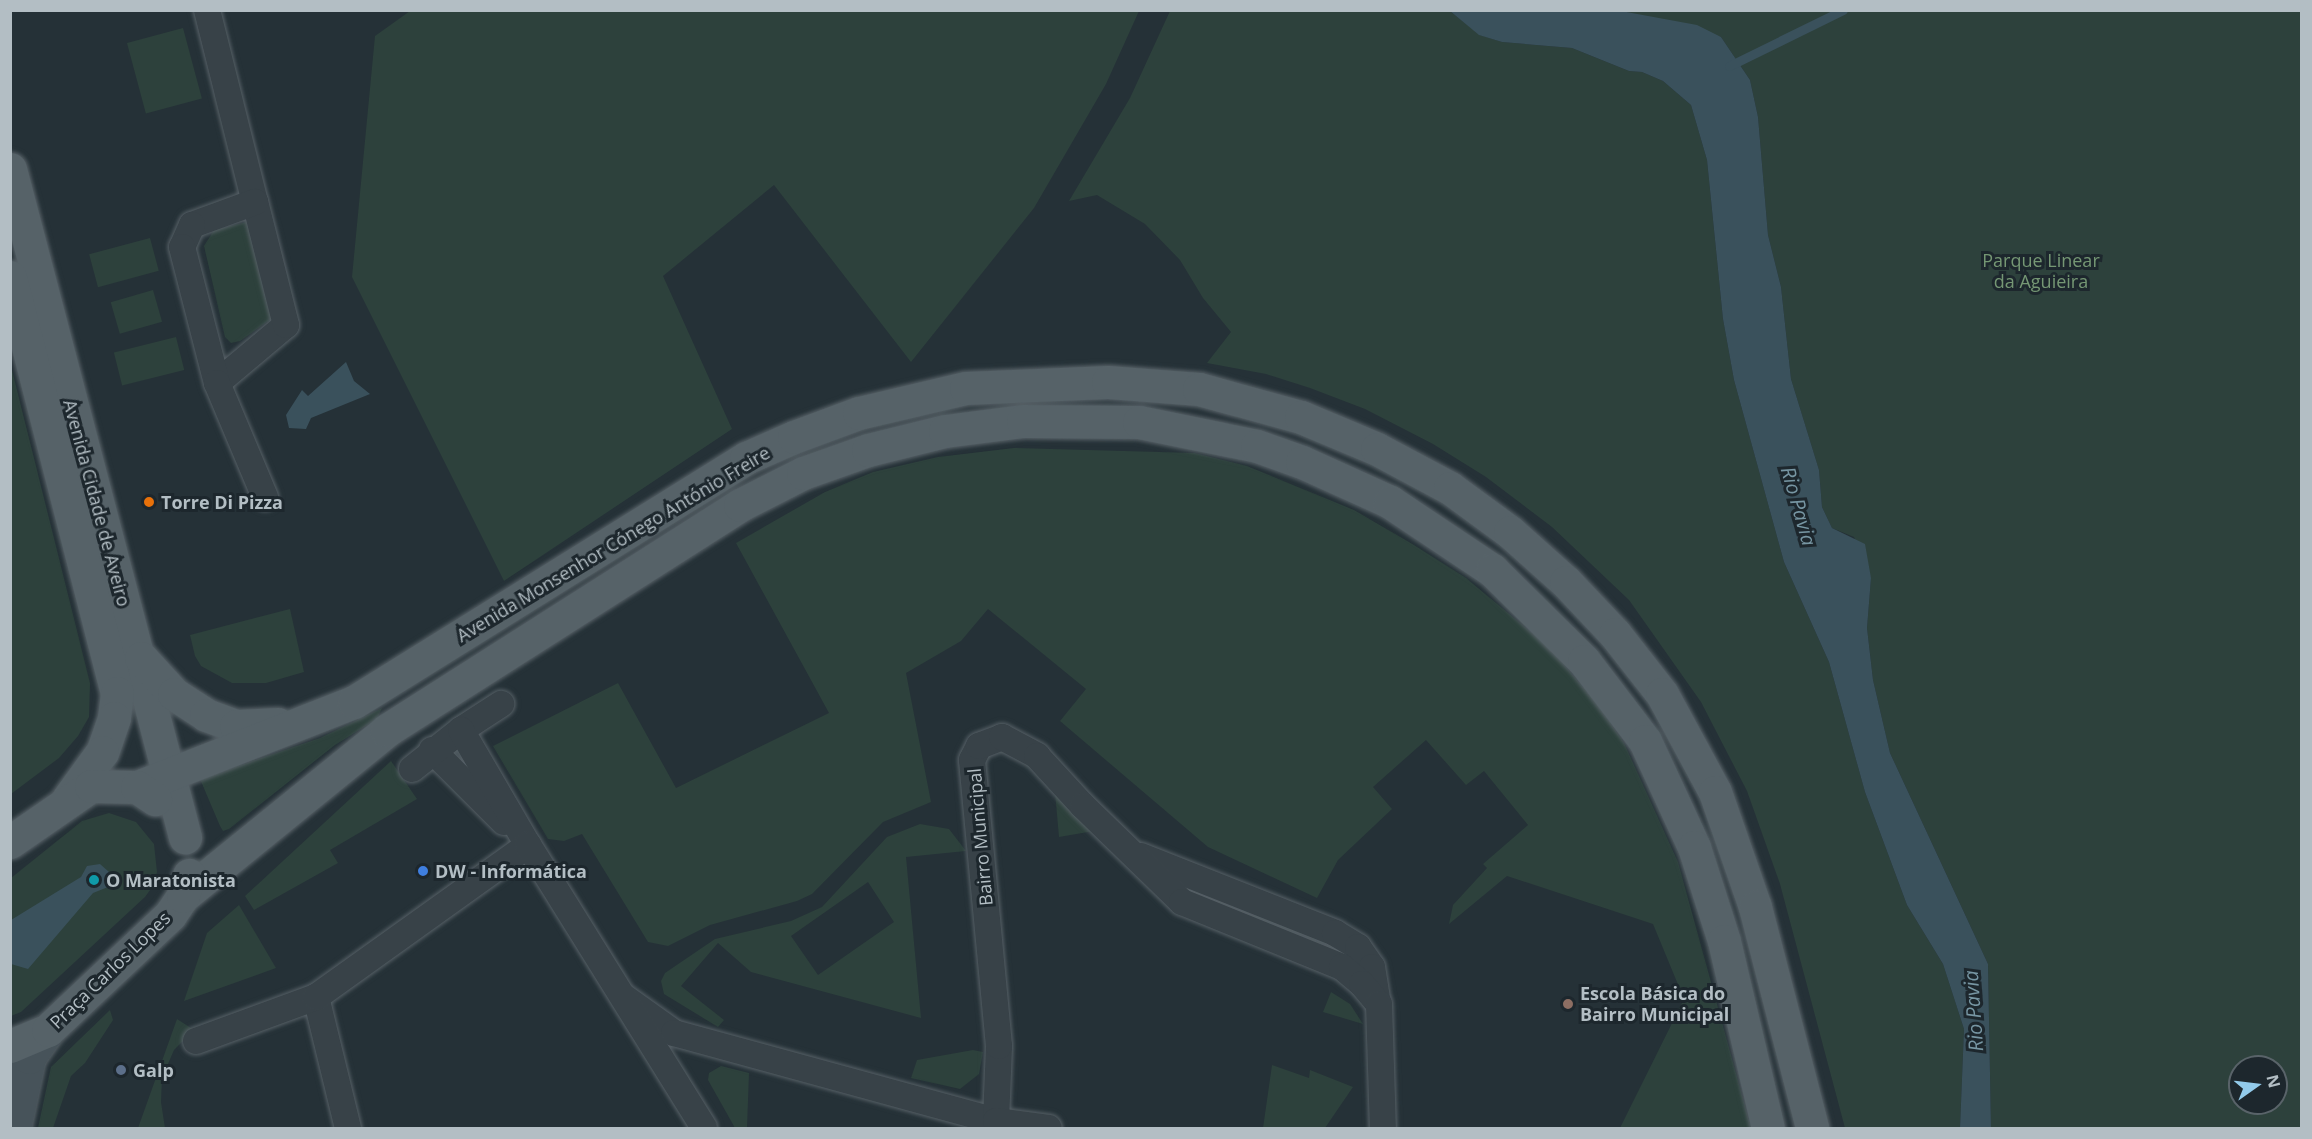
<!DOCTYPE html>
<meta charset="utf-8">
<style>
body{margin:0}
#map{position:relative;width:2312px;height:1139px;overflow:hidden;background:#253137;font-family:"Open Sans",sans-serif}
div>[style]{position:absolute}
.green>*{inset:0;background:#2d413c;transform-origin:0 0}
.water>*{inset:0;background:#3a515c}
.stream>*{height:9px;margin:-4.5px;padding:0 4.5px;transform-origin:4.5px;border-radius:4.5px;background:#3a515c}
.roads{filter:drop-shadow(0 0 2px #566066) drop-shadow(0 0 2px #566066)}
.street>*{height:26px;margin:-13px;padding:0 13px;transform-origin:13px;border-radius:13px;background:#384248}
.secondary>*{height:33px;margin:-16.5px;padding:0 16.5px;transform-origin:16.5px;border-radius:16.5px;background:#47535a}
.primary>*{height:33px;margin:-16.5px;padding:0 16.5px;transform-origin:16.5px;border-radius:16.5px;background:#566268}
.dots>*{width:16px;height:16px;translate:-50% -50%;box-sizing:border-box;border:3px solid #1d272d;border-radius:50%}
span{translate:-50% -50%;white-space:nowrap;text-align:center;line-height:1.15;-webkit-text-stroke:6px #1d272d;paint-order:stroke}
.park-label{font-size:18px;color:#759774}
.poi-label{font-size:18px;color:#b3bec4;font-weight:700}
.left{translate:0 -50%;text-align:left}
.street-label{font-size:18px;color:#b3bec4}
.water-label{font-size:20px;color:#7796a3;font-style:italic}
.frame{position:absolute;inset:0;border:12px solid #b3bec4;pointer-events:none}
.north{position:absolute;left:2228px;top:1055px;width:60px;height:60px;box-sizing:border-box;background:#1d272d;border:2px solid #596369;border-radius:50%;rotate:76deg;font-size:16px;font-weight:700;line-height:24px;text-align:center;color:#b3bec4}
.north::after{content:'';display:block;margin:auto;width:21px;height:27px;background:#92caea;clip-path:polygon(50% 0,100% 100%,50% 72%,0 100%)}
</style>
<div id="map">
<div class="green">
<div style="clip-path:polygon(410px 11px,410px 10px,1139px 11px,1106px 84px,1034px 208px,911px 362px,774px 185px,663px 276px,732px 429px,504px 581px,352px 277px,375px 36px)"></div>
<div style="clip-path:polygon(1170px 11px,1450px 11px,1480px 35px,1502px 42px,1572px 48px,1629px 71px,1642px 72px,1663px 81px,1691px 105px,1707px 160px,1723px 319px,1734px 380px,1784px 562px,1829px 662px,1865px 792px,1907px 905px,1943px 964px,1964px 1029px,1960px 1128px,1845px 1128px,1780px 884px,1747px 791px,1701px 702px,1629px 600px,1552px 527px,1486px 477px,1433px 444px,1365px 409px,1310px 388px,1266px 374px,1207px 363px,1231px 332px,1203px 298px,1180px 260px,1145px 224px,1097px 195px,1069px 201px,1130px 98px)"></div>
<div style="clip-path:polygon(evenodd,1621px 11px,2301px 11px,2301px 1128px,1991px 1128px,1988px 964px,1890px 753px,1873px 680px,1867px 628px,1871px 578px,1854px 537px,1832px 528px,1822px 507px,1819px 470px,1791px 379px,1781px 287px,1768px 235px,1758px 117px,1750px 80px,1721px 37px,1621px 11px,2240px 1067px,2276px 1067px,2276px 1103px,2240px 1103px,2240px 1067px)"></div>
<div style="left:183px;top:28px;width:73px;height:58px;rotate:75deg"></div>
<div style="clip-path:polygon(247px 222px,271px 319px,240px 341px,231px 343px,225px 337px,204px 246px,214px 230px)"></div>
<div style="left:150px;top:238px;width:34px;height:63px;rotate:75deg"></div>
<div style="left:153px;top:290px;width:33px;height:44px;rotate:74deg"></div>
<div style="left:176px;top:337px;width:34px;height:64px;rotate:76deg"></div>
<div style="clip-path:polygon(11px 366px,90px 683px,89px 717px,78px 736px,59px 758px,11px 794px)"></div>
<div style="clip-path:polygon(1014px 448px,1195px 453px,1247px 466px,1354px 510px,1414px 545px,1466px 578px,1549px 647px,1598px 705px,1624px 743px,1678px 862px,1751px 1128px,1620px 1128px,1684px 999px,1653px 924px,1507px 876px,1449px 924px,1453px 905px,1487px 868px,1483px 864px,1528px 825px,1484px 771px,1466px 785px,1426px 740px,1373px 787px,1392px 809px,1338px 860px,1317px 898px,1208px 847px,1060px 721px,1086px 689px,988px 609px,961px 641px,906px 673px,931px 802px,883px 822px,812px 894px,797px 901px,710px 925px,668px 946px,648px 942px,582px 834px,564px 841px,548px 839px,493px 746px,618px 683px,676px 788px,829px 713px,736px 543px,825px 492px,873px 472px,938px 457px)"></div>
<div style="clip-path:polygon(290px 609px,304px 672px,266px 683px,232px 683px,201px 666px,195px 656px,190px 635px)"></div>
<div style="clip-path:polygon(382px 708px,377px 719px,335px 745px,229px 829px,223px 831px,220px 826px,200px 779px,320px 738px)"></div>
<div style="clip-path:polygon(391px 761px,417px 799px,330px 850px,338px 863px,254px 910px,245px 896px)"></div>
<div style="clip-path:polygon(1055px 792px,1094px 831px,1059px 837px)"></div>
<div style="clip-path:polygon(109px 813px,136px 822px,154px 844px,157px 872px,153px 886px,145px 897px,21px 1012px,11px 1016px,11px 878px,82px 821px)"></div>
<div style="clip-path:polygon(evenodd,920px 824px,949px 829px,966px 851px,906px 857px,921px 1018px,751px 972px,718px 943px,681px 986px,724px 1020px,718px 1027px,664px 994px,661px 981px,665px 973px,715px 939px,791px 921px,822px 907px,887px 837px,920px 824px,868px 882px,894px 922px,818px 975px,791px 936px,868px 882px)"></div>
<div style="clip-path:polygon(239px 905px,276px 968px,184px 1001px,207px 933px)"></div>
<div style="clip-path:polygon(1331px 992px,1350px 1004px,1363px 1024px,1323px 1012px)"></div>
<div style="clip-path:polygon(110px 1010px,113px 1020px,85px 1063px,71px 1076px,53px 1128px,38px 1128px,51px 1067px)"></div>
<div style="clip-path:polygon(177px 1019px,194px 1030px,174px 1050px,162px 1078px,161px 1102px,165px 1128px,138px 1128px)"></div>
<div style="clip-path:polygon(973px 1050px,983px 1052px,979px 1074px,960px 1089px,911px 1078px,917px 1060px)"></div>
<div style="clip-path:polygon(1272px 1065px,1309px 1078px,1310px 1070px,1353px 1087px,1325px 1128px,1263px 1128px)"></div>
<div style="clip-path:polygon(721px 1066px,749px 1073px,747px 1128px,735px 1128px,708px 1080px,709px 1073px)"></div>
</div>
<div class="water">
<div style="clip-path:polygon(1450px 11px,1621px 11px,1697px 25px,1721px 37px,1750px 80px,1758px 117px,1768px 235px,1781px 287px,1791px 379px,1819px 470px,1822px 507px,1832px 528px,1865px 544px,1871px 578px,1867px 628px,1873px 680px,1890px 753px,1988px 964px,1991px 1128px,1960px 1128px,1964px 1029px,1943px 964px,1907px 905px,1865px 792px,1829px 662px,1784px 562px,1734px 380px,1723px 319px,1707px 160px,1691px 105px,1663px 81px,1642px 72px,1629px 71px,1572px 48px,1502px 42px,1479px 35px)"></div>
<div style="clip-path:polygon(346px 362px,354px 381px,370px 394px,311px 418px,306px 429px,289px 428px,286px 415px,302px 390px,308px 396px)"></div>
<div style="clip-path:polygon(100px 864px,109px 872px,108px 887px,93px 893px,28px 969px,11px 964px,11px 920px,81px 877px,87px 866px)"></div>
</div>
<div class="stream">
<div style="left:1729px;top:66px;width:127px;rotate:-26.2deg"></div>
</div>
<div class="roads">
<div class="street">
<div style="left:207px;top:10px;width:198px;rotate:76deg"></div>
<div style="left:217px;top:383px;width:90px;rotate:-40deg"></div>
<div style="left:286px;top:325px;width:127px;rotate:-104.1deg"></div>
<div style="left:255px;top:202px;width:67px;rotate:159.9deg"></div>
<div style="left:192px;top:225px;width:24px;rotate:114deg"></div>
<div style="left:182px;top:247px;width:140px;rotate:75.6deg"></div>
<div style="left:217px;top:383px;width:124px;rotate:67.2deg"></div>
<div style="left:461px;top:730px;width:48px;rotate:-33deg"></div>
<div style="left:432px;top:750px;width:102px;rotate:45deg"></div>
<div style="left:412px;top:769px;width:63px;rotate:-38.5deg"></div>
<div style="left:461px;top:730px;width:133px;rotate:59.8deg"></div>
<div style="left:1141px;top:856px;width:209px;rotate:21.6deg"></div>
<div style="left:1335px;top:933px;width:27px;rotate:31deg"></div>
<div style="left:1358px;top:947px;width:24px;rotate:55deg"></div>
<div style="left:1372px;top:967px;width:36px;rotate:81deg"></div>
<div style="left:316px;top:997px;width:135px;rotate:76.3deg"></div>
<div style="left:625px;top:998px;width:60px;rotate:35.5deg"></div>
<div style="left:674px;top:1033px;width:334px;rotate:15.3deg"></div>
<div style="left:996px;top:1121px;width:75px;rotate:-87.7deg"></div>
<div style="left:999px;top:1046px;width:287px;rotate:-95.4deg"></div>
<div style="left:972px;top:760px;width:16px;rotate:-63deg"></div>
<div style="left:979px;top:746px;width:25px;rotate:-21deg"></div>
<div style="left:1002px;top:737px;width:40px;rotate:28deg"></div>
<div style="left:1037px;top:756px;width:68px;rotate:47.4deg"></div>
<div style="left:1083px;top:806px;width:138px;rotate:44.1deg"></div>
<div style="left:1182px;top:902px;width:173px;rotate:22.1deg"></div>
<div style="left:1342px;top:967px;width:26px;rotate:40deg"></div>
<div style="left:1362px;top:984px;width:26px;rotate:50deg"></div>
<div style="left:1379px;top:1004px;width:124px;rotate:88.2deg"></div>
<div style="left:196px;top:1041px;width:128px;rotate:-20.1deg"></div>
<div style="left:316px;top:997px;width:261px;rotate:-35.6deg"></div>
<div style="left:528px;top:845px;width:333px;rotate:58.1deg"></div>
<div style="left:996px;top:1128px;width:7px;rotate:-90deg"></div>
<div style="left:996px;top:1121px;width:53px;rotate:7.5deg"></div>
</div>
<div class="secondary">
<div style="left:14px;top:1128px;width:73px;rotate:-78.1deg"></div>
<div style="left:29px;top:1057px;width:33px;rotate:-55deg"></div>
</div>
<div class="primary">
<div style="left:10px;top:169px;width:691px;rotate:75.32deg"></div>
<div style="left:10px;top:277px;width:430px;rotate:75.6deg"></div>
<div style="left:117px;top:693px;width:25px;rotate:97deg"></div>
<div style="left:114px;top:718px;width:36px;rotate:109deg"></div>
<div style="left:102px;top:752px;width:58px;rotate:125.9deg"></div>
<div style="left:141px;top:658px;width:49px;rotate:47.5deg"></div>
<div style="left:174px;top:694px;width:38px;rotate:33deg"></div>
<div style="left:206px;top:715px;width:32px;rotate:20deg"></div>
<div style="left:236px;top:726px;width:42px;rotate:-2.7deg"></div>
<div style="left:137px;top:787px;width:233px;rotate:-21.4deg"></div>
<div style="left:354px;top:702px;width:462px;rotate:-31.9deg"></div>
<div style="left:746px;top:458px;width:52px;rotate:-23.6deg"></div>
<div style="left:794px;top:437px;width:69px;rotate:-20.3deg"></div>
<div style="left:859px;top:413px;width:110px;rotate:-13.2deg"></div>
<div style="left:966px;top:388px;width:142px;rotate:-2.4deg"></div>
<div style="left:1108px;top:382px;width:91px;rotate:4.4deg"></div>
<div style="left:1199px;top:389px;width:106px;rotate:15.4deg"></div>
<div style="left:1301px;top:417px;width:82px;rotate:22.8deg"></div>
<div style="left:1377px;top:449px;width:83px;rotate:28.1deg"></div>
<div style="left:1450px;top:488px;width:74px;rotate:36.3deg"></div>
<div style="left:1510px;top:532px;width:75px;rotate:41.8deg"></div>
<div style="left:1566px;top:582px;width:71px;rotate:46.7deg"></div>
<div style="left:1615px;top:634px;width:76px;rotate:51.9deg"></div>
<div style="left:1662px;top:694px;width:111px;rotate:61.6deg"></div>
<div style="left:1715px;top:792px;width:122px;rotate:70.8deg"></div>
<div style="left:1755px;top:907px;width:228px;rotate:75.5deg"></div>
<div style="left:10px;top:842px;width:98px;rotate:-34.7deg"></div>
<div style="left:91px;top:786px;width:46px;rotate:1.2deg"></div>
<div style="left:137px;top:787px;width:22px;rotate:34deg"></div>
<div style="left:183px;top:896px;width:263px;rotate:-39.1deg"></div>
<div style="left:387px;top:730px;width:419px;rotate:-32.5deg"></div>
<div style="left:740px;top:505px;width:71px;rotate:-26.9deg"></div>
<div style="left:803px;top:473px;width:69px;rotate:-19.5deg"></div>
<div style="left:868px;top:450px;width:79px;rotate:-13.9deg"></div>
<div style="left:945px;top:431px;width:79px;rotate:-7.3deg"></div>
<div style="left:1023px;top:421px;width:116px;rotate:0.5deg"></div>
<div style="left:1139px;top:422px;width:120px;rotate:11.5deg"></div>
<div style="left:1257px;top:446px;width:48px;rotate:19.6deg"></div>
<div style="left:1302px;top:462px;width:97px;rotate:24.4deg"></div>
<div style="left:1390px;top:502px;width:123px;rotate:33.7deg"></div>
<div style="left:1492px;top:570px;width:129px;rotate:44.7deg"></div>
<div style="left:1584px;top:661px;width:101px;rotate:52.7deg"></div>
<div style="left:1645px;top:741px;width:117px;rotate:65.2deg"></div>
<div style="left:1694px;top:847px;width:99px;rotate:72.3deg"></div>
<div style="left:1724px;top:941px;width:192px;rotate:76.8deg"></div>
<div style="left:10px;top:1046px;width:41px;rotate:-22.8deg"></div>
<div style="left:48px;top:1030px;width:168px;rotate:-43.3deg"></div>
<div style="left:170px;top:915px;width:23px;rotate:-56deg"></div>
<div style="left:183px;top:896px;width:22px;rotate:-74deg"></div>
</div>
</div>
<div class="dots">
<div style="left:149px;top:502px;background:#e8710a"></div>
<div style="left:423px;top:871px;background:#3f7fe0"></div>
<div style="left:94px;top:880px;background:#0f9aa8"></div>
<div style="left:1568px;top:1004px;background:#8d6e63"></div>
<div style="left:121px;top:1070px;background:#5c6f8a"></div>
</div>
<div class="park-label">
<span style="left:2041px;top:271px">Parque Linear<br>da Aguieira</span>
</div>
<div class="poi-label">
<span class="left" style="left:161px;top:502px">Torre Di Pizza</span>
<span class="left" style="left:435px;top:871px">DW - Informática</span>
<span class="left" style="left:106px;top:880px">O Maratonista</span>
<span class="left" style="left:1580px;top:1004px">Escola Básica do<br>Bairro Municipal</span>
<span class="left" style="left:133px;top:1070px">Galp</span>
</div>
<div class="street-label">
<span style="left:97px;top:503px;rotate:75deg">Avenida Cidade de Aveiro</span>
<span style="left:613px;top:544px;rotate:-31deg">Avenida Monsenhor Cónego António Freire</span>
<span style="left:980px;top:837px;rotate:-95deg">Bairro Municipal</span>
<span style="left:110px;top:970px;rotate:-44deg">Praça Carlos Lopes</span>
</div>
<div class="water-label">
<span style="left:1799px;top:506px;rotate:74deg">Rio Pavia</span>
<span style="left:1973px;top:1011px;rotate:-94deg">Rio Pavia</span>
</div>
<div class="frame"></div>
<div class="north">N</div>
</div>
